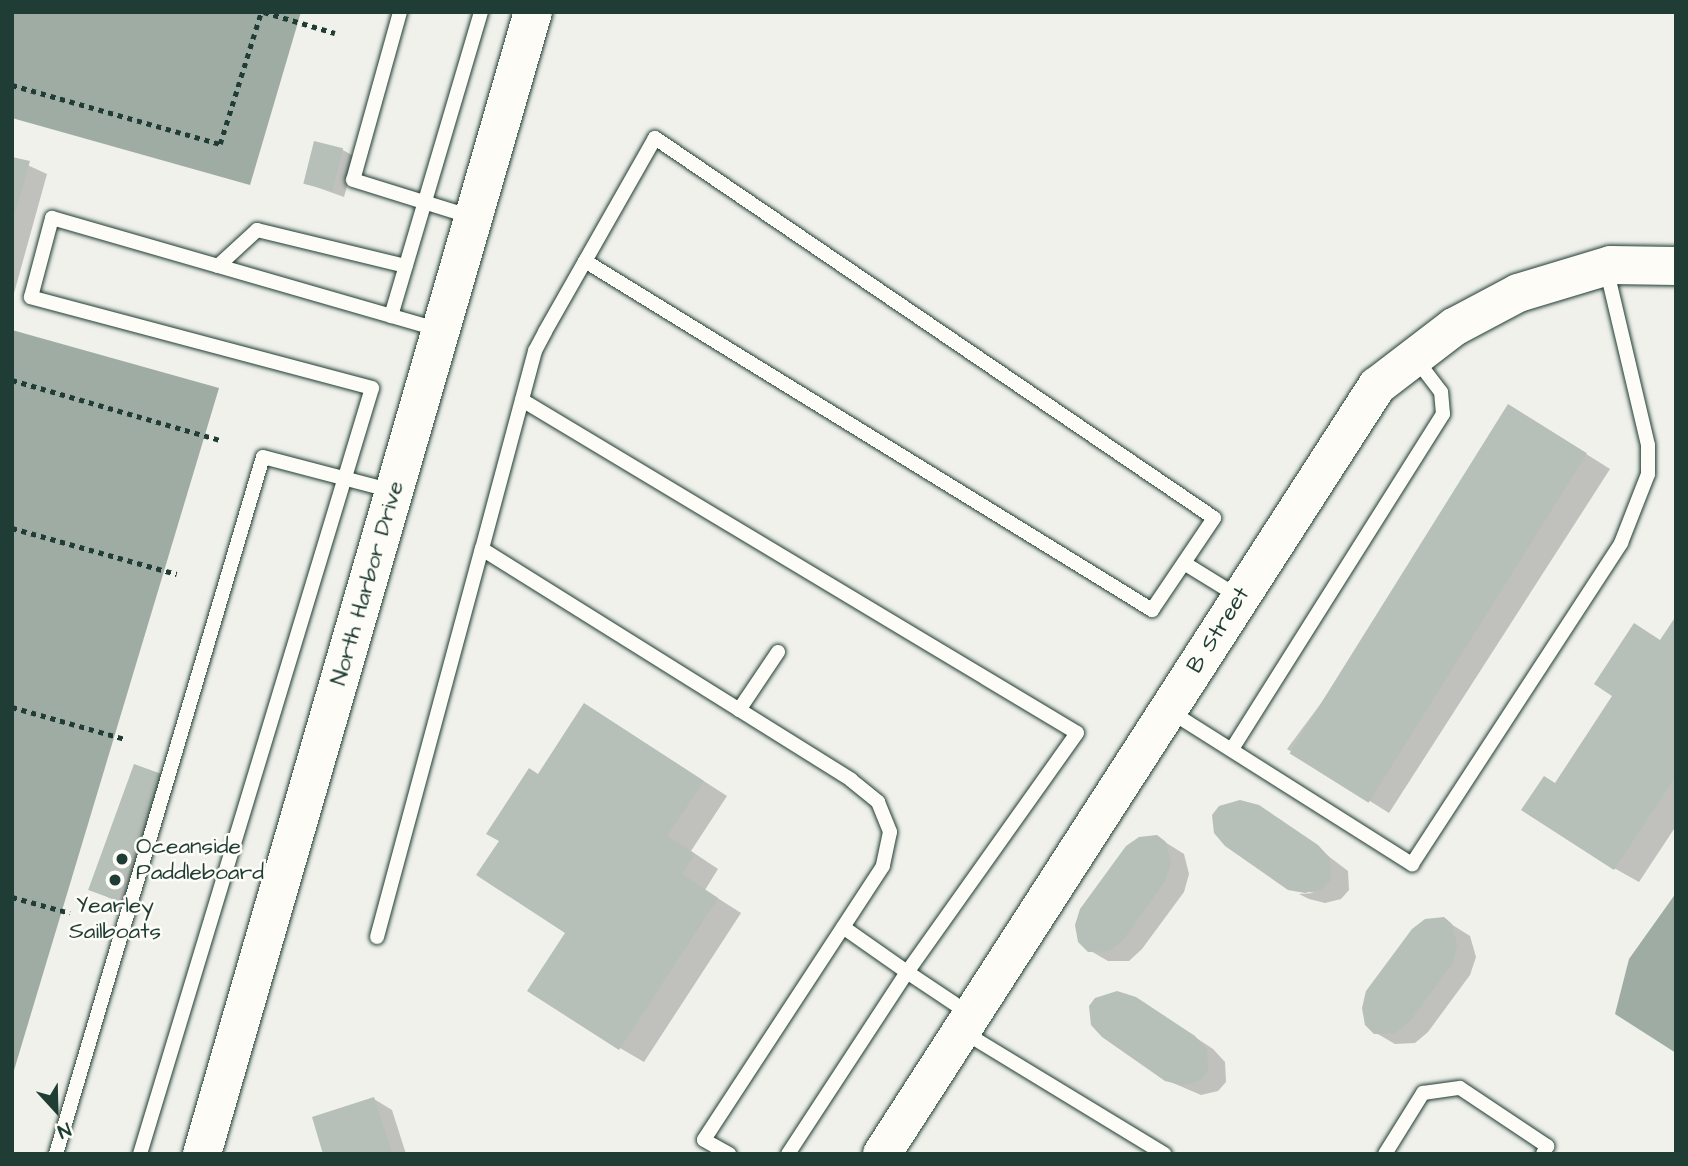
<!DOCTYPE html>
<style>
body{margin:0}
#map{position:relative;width:1688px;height:1166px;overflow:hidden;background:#f0f1eb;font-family:"Architects Daughter",sans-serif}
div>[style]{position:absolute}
.water>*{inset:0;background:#9faca4}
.shadow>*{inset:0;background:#0003}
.building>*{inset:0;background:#b6bfb8;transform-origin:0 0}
.path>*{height:4.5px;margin-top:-2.25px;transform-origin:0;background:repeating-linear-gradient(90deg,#1f3d34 0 5px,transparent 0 10px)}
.roads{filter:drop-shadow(0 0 2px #1f3d34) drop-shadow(0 0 2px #1f3d34)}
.lane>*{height:14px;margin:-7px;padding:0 7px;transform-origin:7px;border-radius:7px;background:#fdfcf7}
.secondary>*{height:38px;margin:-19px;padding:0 19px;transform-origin:19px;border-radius:19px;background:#fdfcf7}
.dots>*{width:19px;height:19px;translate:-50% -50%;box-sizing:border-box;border:4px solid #fdfcf7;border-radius:50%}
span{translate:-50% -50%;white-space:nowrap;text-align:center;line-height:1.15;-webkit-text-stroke:5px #fdfcf7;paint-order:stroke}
.street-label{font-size:23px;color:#1f3d34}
.poi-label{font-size:23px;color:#1f3d34}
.left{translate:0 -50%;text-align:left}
.frame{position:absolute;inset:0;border:14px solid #1f3d34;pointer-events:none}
.north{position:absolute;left:21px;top:1075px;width:70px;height:70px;-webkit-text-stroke:5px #fdfcf7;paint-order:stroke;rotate:158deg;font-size:19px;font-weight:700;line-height:28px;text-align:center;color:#1f3d34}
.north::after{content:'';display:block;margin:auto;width:24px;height:32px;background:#1f3d34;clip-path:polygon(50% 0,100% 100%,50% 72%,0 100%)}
</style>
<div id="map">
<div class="water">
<div style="clip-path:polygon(12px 12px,301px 12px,250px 185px,12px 118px)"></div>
<div style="clip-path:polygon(12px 330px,219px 388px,12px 1077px)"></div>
<div style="clip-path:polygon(1676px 893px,1676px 1053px,1615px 1014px,1629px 959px)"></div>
</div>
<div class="shadow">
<div style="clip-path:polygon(343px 150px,355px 157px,344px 197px,305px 183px)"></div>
<div style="clip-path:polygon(12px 158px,47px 174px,13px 297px,12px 297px)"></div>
<div style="clip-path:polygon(1532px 420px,1610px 469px,1389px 813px,1287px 749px)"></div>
<div style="clip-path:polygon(1676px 619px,1676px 826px,1639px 882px,1614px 868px,1556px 784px)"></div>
<div style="clip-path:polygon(609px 720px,727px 796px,691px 851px,718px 869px,705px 890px,741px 913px,644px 1062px,620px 1048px,568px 932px,539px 776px)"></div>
<div style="clip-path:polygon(161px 776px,174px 783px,137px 906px,109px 898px,97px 891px)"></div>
<div style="clip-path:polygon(1278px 818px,1348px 871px,1349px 890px,1341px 899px,1325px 903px,1309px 899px,1299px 894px,1314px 893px,1289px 888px)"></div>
<div style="clip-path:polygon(1157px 837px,1184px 854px,1189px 874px,1184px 892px,1142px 949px,1129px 961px,1108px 961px,1089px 950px)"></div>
<div style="clip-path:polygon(1443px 919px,1470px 936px,1476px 957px,1470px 975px,1428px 1032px,1415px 1043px,1395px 1044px,1376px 1033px)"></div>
<div style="clip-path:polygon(1154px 1010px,1213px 1049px,1225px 1062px,1226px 1082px,1218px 1091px,1201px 1095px,1166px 1080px)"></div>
<div style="clip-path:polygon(374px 1099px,392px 1110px,406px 1154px,325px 1154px)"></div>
</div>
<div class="building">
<div style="left:314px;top:141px;width:30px;height:44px;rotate:14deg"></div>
<div style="clip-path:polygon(12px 157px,30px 161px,13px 220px,12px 220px)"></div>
<div style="left:1508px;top:404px;width:93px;height:412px;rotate:32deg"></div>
<div style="clip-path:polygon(1676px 616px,1676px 775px,1614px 870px,1521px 810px,1544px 776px,1555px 783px,1612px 696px,1594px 684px,1634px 623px,1660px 640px)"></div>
<div style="clip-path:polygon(584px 703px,704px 781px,667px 836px,695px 854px,682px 874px,718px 898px,619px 1050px,527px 991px,565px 933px,476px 875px,499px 841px,486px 834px,529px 768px,538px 774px)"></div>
<div style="left:134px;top:764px;width:30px;height:134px;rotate:20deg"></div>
<div style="clip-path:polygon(1240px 800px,1259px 805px,1318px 845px,1330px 858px,1331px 880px,1322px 889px,1305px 893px,1288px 890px,1225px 846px,1214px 833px,1212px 815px,1219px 806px)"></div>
<div style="clip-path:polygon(1157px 835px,1166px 842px,1171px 863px,1165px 881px,1124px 939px,1109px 951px,1088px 952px,1078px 942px,1075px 925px,1080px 909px,1126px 846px,1139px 837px)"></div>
<div style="clip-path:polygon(1444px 917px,1452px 924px,1457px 945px,1452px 964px,1410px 1021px,1395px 1033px,1374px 1034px,1365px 1025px,1362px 1008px,1366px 991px,1412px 929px,1425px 919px)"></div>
<div style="clip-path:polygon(1117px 991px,1136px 997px,1195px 1036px,1207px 1050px,1208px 1071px,1199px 1081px,1182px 1085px,1165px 1081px,1102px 1037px,1091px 1025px,1089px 1006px,1095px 998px)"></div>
<div style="clip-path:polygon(374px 1097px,392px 1154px,323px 1154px,312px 1117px)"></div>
</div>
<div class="path">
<div style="left:264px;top:12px;width:74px;rotate:16.5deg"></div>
<div style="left:12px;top:85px;width:216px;rotate:15.8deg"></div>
<div style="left:220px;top:144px;width:138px;rotate:-72.7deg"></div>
<div style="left:12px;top:380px;width:216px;rotate:16.1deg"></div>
<div style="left:12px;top:528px;width:171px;rotate:15.6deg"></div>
<div style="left:12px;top:707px;width:117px;rotate:15.8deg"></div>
<div style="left:12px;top:897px;width:60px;rotate:15.4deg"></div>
</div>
<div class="roads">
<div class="lane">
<div style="left:400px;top:12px;width:174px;rotate:105.6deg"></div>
<div style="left:353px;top:180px;width:125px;rotate:17.3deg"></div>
<div style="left:585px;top:261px;width:666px;rotate:31.61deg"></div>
<div style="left:1152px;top:610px;width:111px;rotate:-56deg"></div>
<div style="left:1214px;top:518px;width:676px;rotate:-145.79deg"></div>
<div style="left:655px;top:138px;width:223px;rotate:119.6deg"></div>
<div style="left:545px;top:332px;width:21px;rotate:118deg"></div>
<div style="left:535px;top:351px;width:205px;rotate:105deg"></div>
<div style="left:482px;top:549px;width:435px;rotate:32deg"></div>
<div style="left:851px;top:780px;width:35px;rotate:39deg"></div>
<div style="left:878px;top:802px;width:32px;rotate:68deg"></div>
<div style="left:890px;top:832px;width:35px;rotate:102deg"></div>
<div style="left:883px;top:866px;width:327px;rotate:123.2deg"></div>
<div style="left:704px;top:1140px;width:29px;rotate:29deg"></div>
<div style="left:218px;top:266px;width:53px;rotate:-42.7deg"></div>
<div style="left:257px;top:230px;width:153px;rotate:13.6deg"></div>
<div style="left:391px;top:316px;width:317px;rotate:-73.5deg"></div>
<div style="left:522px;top:400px;width:647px;rotate:30.96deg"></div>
<div style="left:1077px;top:733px;width:293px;rotate:125.4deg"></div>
<div style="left:907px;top:972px;width:78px;rotate:-144.9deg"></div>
<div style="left:1184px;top:563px;width:65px;rotate:31.7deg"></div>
<div style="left:739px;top:710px;width:70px;rotate:-56.1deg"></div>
<div style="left:1168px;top:710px;width:289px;rotate:32.3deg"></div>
<div style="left:1412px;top:864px;width:383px;rotate:-56.9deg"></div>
<div style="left:1621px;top:543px;width:74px;rotate:-68.6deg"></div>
<div style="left:1648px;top:474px;width:29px;rotate:-90deg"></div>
<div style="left:1648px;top:445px;width:182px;rotate:-103.3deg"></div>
<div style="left:1232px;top:749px;width:396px;rotate:-57.8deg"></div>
<div style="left:1443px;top:414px;width:22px;rotate:-95deg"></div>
<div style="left:1441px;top:392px;width:43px;rotate:-127.4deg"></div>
<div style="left:377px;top:937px;width:402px;rotate:-74.9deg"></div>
<div style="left:962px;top:1031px;width:237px;rotate:31.3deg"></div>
<div style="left:56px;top:1154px;width:727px;rotate:-73.46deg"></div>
<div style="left:263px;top:457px;width:134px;rotate:14.7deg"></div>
<div style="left:140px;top:1154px;width:800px;rotate:-73.15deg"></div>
<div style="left:372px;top:388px;width:353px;rotate:-165.1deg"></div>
<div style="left:31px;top:297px;width:82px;rotate:-75.1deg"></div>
<div style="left:52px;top:218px;width:403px;rotate:16.1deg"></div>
<div style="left:788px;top:1154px;width:217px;rotate:-56.8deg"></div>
<div style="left:907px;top:972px;width:76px;rotate:33.7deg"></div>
<div style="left:1385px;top:1154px;width:72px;rotate:-58.1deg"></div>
<div style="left:1423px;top:1093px;width:37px;rotate:-8deg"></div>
<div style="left:1460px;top:1088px;width:105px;rotate:33.7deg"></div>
<div style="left:1547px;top:1146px;width:9px;rotate:117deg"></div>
</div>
<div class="secondary">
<div style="left:202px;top:1154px;width:1189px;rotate:-73.84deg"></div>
<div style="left:882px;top:1154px;width:914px;rotate:-57.2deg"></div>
<div style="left:1377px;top:386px;width:97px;rotate:-37.5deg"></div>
<div style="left:1454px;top:327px;width:72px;rotate:-28deg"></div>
<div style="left:1518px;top:293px;width:97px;rotate:-16.8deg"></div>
<div style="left:1611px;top:265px;width:65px;rotate:0.9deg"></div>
</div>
</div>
<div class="dots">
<div style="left:122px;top:859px;background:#1f3d34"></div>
<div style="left:115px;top:880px;background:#1f3d34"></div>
</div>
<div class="street-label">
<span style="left:367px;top:583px;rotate:-74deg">North Harbor Drive</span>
<span style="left:1218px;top:630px;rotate:-58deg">B Street</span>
</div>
<div class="poi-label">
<span class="left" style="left:136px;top:859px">Oceanside<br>Paddleboard</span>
<span style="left:115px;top:918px">Yearley<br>Sailboats</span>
</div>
<div class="frame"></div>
<div class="north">N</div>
</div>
